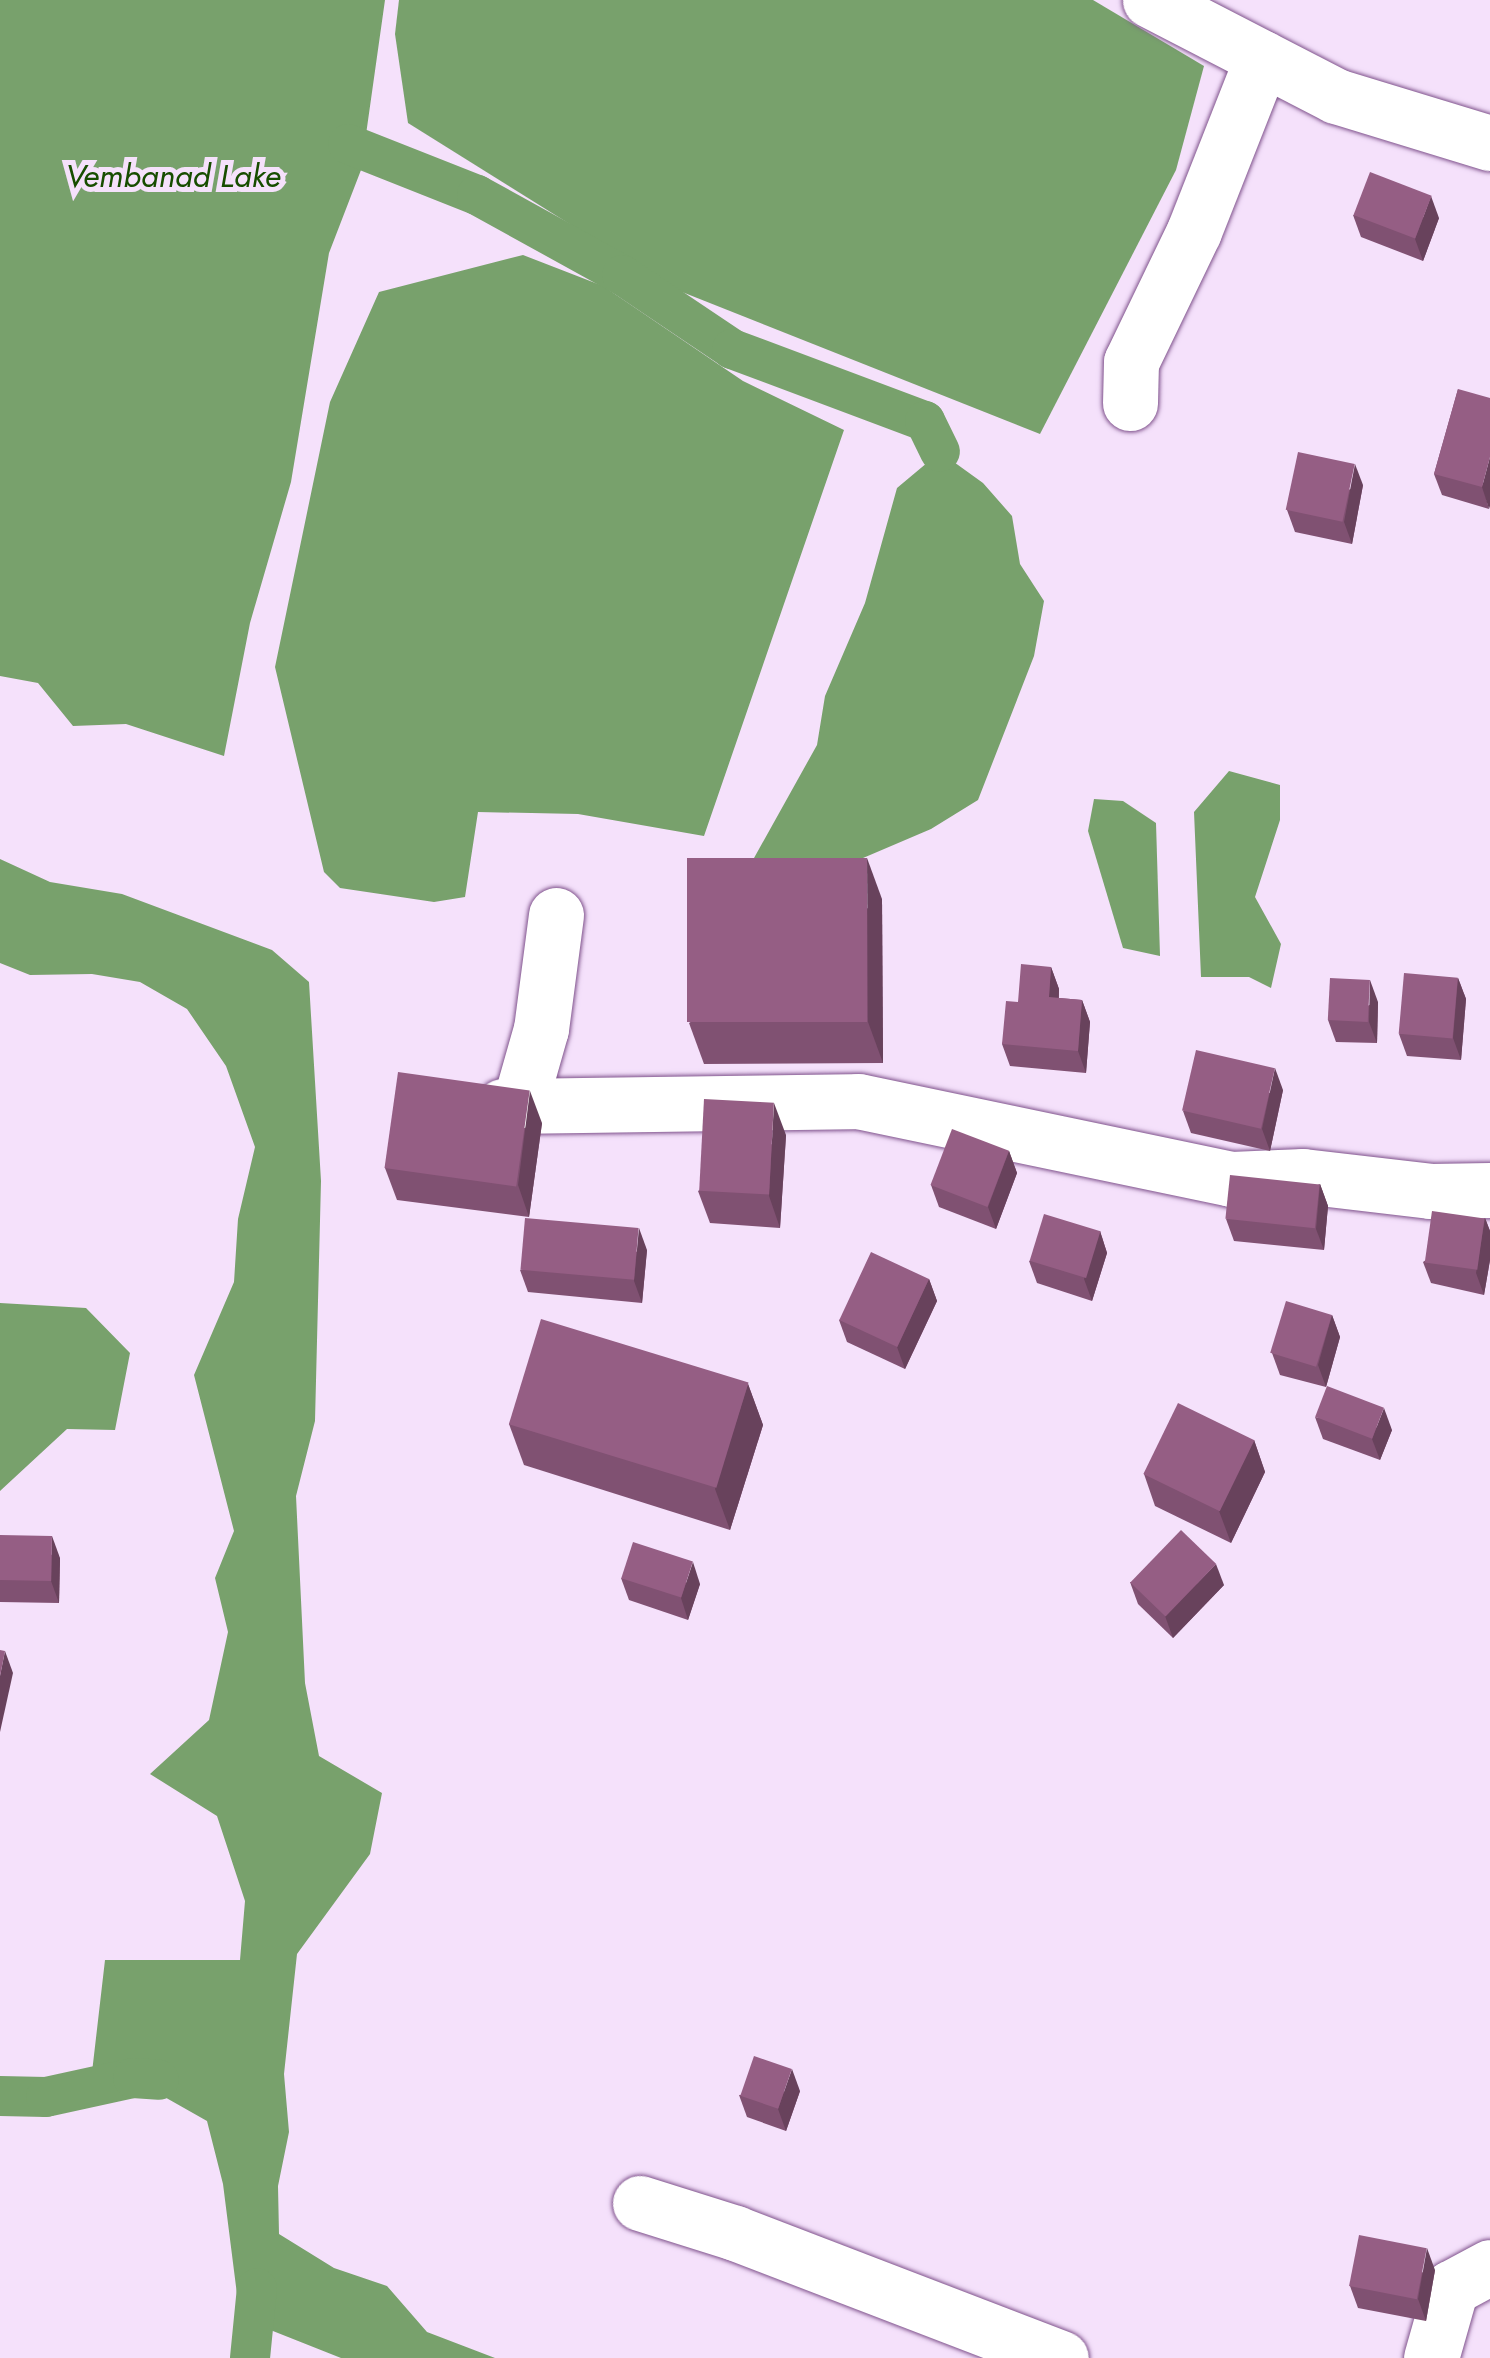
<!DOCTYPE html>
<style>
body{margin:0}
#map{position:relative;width:1490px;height:2358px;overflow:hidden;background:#f5e1fb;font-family:Jost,sans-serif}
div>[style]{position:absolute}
.water>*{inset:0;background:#78a16c}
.canal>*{height:40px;margin:-20px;padding:0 20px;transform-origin:20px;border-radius:20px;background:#78a16c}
.roads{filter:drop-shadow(0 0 2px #7f528c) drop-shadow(0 0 2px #7f528c)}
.minor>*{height:55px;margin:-27.5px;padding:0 27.5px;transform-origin:27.5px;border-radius:27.5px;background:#fff}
.wall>*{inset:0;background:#805172}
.shaded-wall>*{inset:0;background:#68425c}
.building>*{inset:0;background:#955e84;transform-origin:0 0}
span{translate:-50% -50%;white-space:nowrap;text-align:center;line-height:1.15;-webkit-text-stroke:10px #f5e1fb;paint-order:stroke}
.water-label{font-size:32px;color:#174d00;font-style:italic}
</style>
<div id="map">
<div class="water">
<div style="clip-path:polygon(0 0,385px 0,361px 170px,329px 253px,291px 482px,250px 623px,224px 756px,126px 724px,73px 726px,38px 683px,0 676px)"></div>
<div style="clip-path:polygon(399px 0,1093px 0,1204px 66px,1176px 170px,1040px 434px,672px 288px,408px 123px,395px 34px)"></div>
<div style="clip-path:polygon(523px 255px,603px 286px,743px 381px,844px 430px,704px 836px,578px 814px,478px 812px,465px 897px,434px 902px,340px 888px,324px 872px,275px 667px,330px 402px,379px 292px)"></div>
<div style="clip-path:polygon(940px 452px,983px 483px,1012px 516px,1020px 564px,1044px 601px,1034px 656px,978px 800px,931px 829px,781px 893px,744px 876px,817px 745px,825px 696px,865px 603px,897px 488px)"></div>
<div style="clip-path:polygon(1229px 771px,1280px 785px,1280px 820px,1255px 897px,1281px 944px,1271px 988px,1249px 977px,1201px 977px,1194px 812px)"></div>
<div style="clip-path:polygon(1094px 799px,1123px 801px,1156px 823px,1160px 956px,1123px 948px,1088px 831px)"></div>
<div style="clip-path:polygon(0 859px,50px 882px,122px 894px,272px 950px,309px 982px,321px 1181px,315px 1421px,296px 1496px,305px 1683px,319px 1756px,382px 1793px,370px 1854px,297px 1954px,284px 2074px,289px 2132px,278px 2186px,279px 2234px,334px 2268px,387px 2286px,427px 2332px,495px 2358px,341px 2358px,240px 2318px,223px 2184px,207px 2121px,154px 2091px,91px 2081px,105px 1960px,240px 1960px,245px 1901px,217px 1816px,150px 1774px,209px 1720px,228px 1632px,215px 1578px,234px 1531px,194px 1375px,234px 1282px,238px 1219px,255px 1147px,226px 1066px,187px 1009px,140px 982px,92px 974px,30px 975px,0 963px)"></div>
<div style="clip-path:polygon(0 1303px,86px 1308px,130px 1353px,115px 1430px,67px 1429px,0 1491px)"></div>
</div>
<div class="canal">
<div style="left:348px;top:144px;width:139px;rotate:21.6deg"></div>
<div style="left:477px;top:195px;width:166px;rotate:28.9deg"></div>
<div style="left:622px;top:275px;width:133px;rotate:33.9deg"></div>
<div style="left:732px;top:349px;width:206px;rotate:20.5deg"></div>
<div style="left:925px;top:421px;width:34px;rotate:64deg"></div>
<div style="left:0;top:2096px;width:46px;rotate:1.2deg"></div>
<div style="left:46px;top:2097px;width:89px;rotate:-12.3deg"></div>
<div style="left:133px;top:2078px;width:26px;rotate:4deg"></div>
<div style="left:250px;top:2358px;width:70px;rotate:-84.3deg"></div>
</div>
<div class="roads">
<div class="minor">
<div style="left:1150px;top:0;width:209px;rotate:27.3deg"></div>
<div style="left:1336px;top:96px;width:161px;rotate:17deg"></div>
<div style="left:1130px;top:403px;width:41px;rotate:-88.6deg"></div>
<div style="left:1131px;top:362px;width:145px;rotate:-64.3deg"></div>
<div style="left:1194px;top:231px;width:186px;rotate:-68.5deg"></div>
<div style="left:503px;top:1106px;width:355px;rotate:-0.8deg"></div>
<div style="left:858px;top:1101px;width:381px;rotate:11.8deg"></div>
<div style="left:1231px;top:1179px;width:72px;rotate:-2.4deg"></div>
<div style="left:1303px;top:1176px;width:128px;rotate:6.7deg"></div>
<div style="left:1430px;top:1191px;width:60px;rotate:-1deg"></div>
<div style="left:519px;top:1106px;width:80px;rotate:-74.1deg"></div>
<div style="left:541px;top:1029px;width:115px;rotate:-82.5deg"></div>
<div style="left:640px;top:2203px;width:100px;rotate:17.5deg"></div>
<div style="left:735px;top:2233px;width:349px;rotate:21deg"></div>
<div style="left:1431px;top:2358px;width:73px;rotate:-74.1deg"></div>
<div style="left:1451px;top:2288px;width:44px;rotate:-28.3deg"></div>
</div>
</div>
<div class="wall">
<div style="clip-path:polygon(1353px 215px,1439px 218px,1423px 261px,1361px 237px)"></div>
<div style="clip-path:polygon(1458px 389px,1489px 509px,1442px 495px,1434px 474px)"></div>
<div style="clip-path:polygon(1363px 485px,1352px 544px,1295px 532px,1287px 510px)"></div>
<div style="clip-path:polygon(882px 899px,883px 1063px,704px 1064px,689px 1023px)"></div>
<div style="clip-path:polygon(1051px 967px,1059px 989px,1059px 998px,1082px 1000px,1090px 1022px,1086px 1073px,1010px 1066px,1002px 1044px,1018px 1002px)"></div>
<div style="clip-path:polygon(1458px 978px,1466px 999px,1461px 1060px,1407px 1056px,1399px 1034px)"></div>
<div style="clip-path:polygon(1378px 1002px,1377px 1043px,1336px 1042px,1328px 1020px)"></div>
<div style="clip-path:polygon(1283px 1090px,1270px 1151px,1191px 1133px,1183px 1111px)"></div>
<div style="clip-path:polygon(542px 1123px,529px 1217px,397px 1200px,385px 1168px)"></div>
<div style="clip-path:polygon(786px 1135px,780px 1228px,710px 1223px,698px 1191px)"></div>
<div style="clip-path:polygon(1009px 1151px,1017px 1173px,996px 1229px,939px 1207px,931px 1185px)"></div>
<div style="clip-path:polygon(1320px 1184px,1328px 1206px,1324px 1250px,1234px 1241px,1226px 1219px)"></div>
<div style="clip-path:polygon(1485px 1218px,1490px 1231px,1490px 1260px,1484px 1295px,1431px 1283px,1423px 1262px)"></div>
<div style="clip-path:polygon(1100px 1231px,1107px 1253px,1092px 1301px,1037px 1283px,1029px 1261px)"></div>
<div style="clip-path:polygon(647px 1250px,642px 1303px,528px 1292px,520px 1270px)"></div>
<div style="clip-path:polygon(929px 1279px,937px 1301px,905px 1369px,847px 1342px,839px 1320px)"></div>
<div style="clip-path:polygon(1332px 1315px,1340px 1337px,1326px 1387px,1280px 1375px,1272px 1353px)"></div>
<div style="clip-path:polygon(748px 1384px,763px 1425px,730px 1530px,524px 1465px,509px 1424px)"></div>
<div style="clip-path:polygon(1315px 1417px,1392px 1430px,1380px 1460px,1323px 1439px)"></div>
<div style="clip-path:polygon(1254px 1440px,1265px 1472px,1231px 1543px,1155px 1506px,1144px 1474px)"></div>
<div style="clip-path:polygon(0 1535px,60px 1558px,59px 1603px,0 1602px)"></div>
<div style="clip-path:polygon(621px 1578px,700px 1584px,688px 1620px,629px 1600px)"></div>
<div style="clip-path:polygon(1130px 1582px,1224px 1585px,1173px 1638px,1138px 1604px)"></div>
<div style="clip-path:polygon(800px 2091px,786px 2131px,747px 2117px,739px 2095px)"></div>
<div style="clip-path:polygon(1435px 2270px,1426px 2321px,1358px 2308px,1350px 2286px)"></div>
</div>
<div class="shaded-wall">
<div style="clip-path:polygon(1431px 196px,1439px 218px,1423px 261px,1415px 239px)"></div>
<div style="clip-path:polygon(1490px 457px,1490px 506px,1489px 509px,1482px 487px)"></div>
<div style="clip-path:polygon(1355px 464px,1363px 485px,1352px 544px,1344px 522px)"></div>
<div style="clip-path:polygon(867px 858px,882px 899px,883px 1063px,868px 1022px)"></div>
<div style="clip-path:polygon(1051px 967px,1059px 989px,1057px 1019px,1049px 997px)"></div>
<div style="clip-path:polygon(1458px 978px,1466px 999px,1461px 1060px,1453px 1038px)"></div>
<div style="clip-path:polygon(1370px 980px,1378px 1002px,1377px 1043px,1369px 1022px)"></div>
<div style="clip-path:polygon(1082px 1000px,1090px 1022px,1086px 1073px,1078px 1051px)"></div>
<div style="clip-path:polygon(1275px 1068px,1283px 1090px,1270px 1151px,1262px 1129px)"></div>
<div style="clip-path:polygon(530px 1091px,542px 1123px,529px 1217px,518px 1185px)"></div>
<div style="clip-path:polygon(774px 1103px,786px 1135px,780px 1228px,769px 1196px)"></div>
<div style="clip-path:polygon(1009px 1151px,1017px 1173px,996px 1229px,988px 1207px)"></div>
<div style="clip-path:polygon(1320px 1184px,1328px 1206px,1324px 1250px,1316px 1229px)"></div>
<div style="clip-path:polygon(1485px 1218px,1490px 1231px,1490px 1260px,1484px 1295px,1476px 1273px)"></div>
<div style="clip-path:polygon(639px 1228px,647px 1250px,642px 1303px,634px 1281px)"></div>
<div style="clip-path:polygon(1100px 1231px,1107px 1253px,1092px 1301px,1084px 1279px)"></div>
<div style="clip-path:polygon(929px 1279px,937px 1301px,905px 1369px,897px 1347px)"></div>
<div style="clip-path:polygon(1332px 1315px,1340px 1337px,1326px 1387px,1318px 1365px)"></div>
<div style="clip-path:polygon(748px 1384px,763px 1425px,730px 1530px,715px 1489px)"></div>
<div style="clip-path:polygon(1384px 1408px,1392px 1430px,1380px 1460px,1372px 1439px)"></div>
<div style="clip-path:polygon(1254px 1440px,1265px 1472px,1231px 1543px,1219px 1511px)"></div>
<div style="clip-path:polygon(52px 1536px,60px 1558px,59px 1603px,51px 1581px)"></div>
<div style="clip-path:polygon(693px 1562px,700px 1584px,688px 1620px,681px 1598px)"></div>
<div style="clip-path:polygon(1216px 1564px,1224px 1585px,1173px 1638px,1165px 1616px)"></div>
<div style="clip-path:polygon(5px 1651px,13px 1673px,0 1732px,0 1676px)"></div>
<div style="clip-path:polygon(792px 2069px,800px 2091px,786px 2131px,778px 2109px)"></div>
<div style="clip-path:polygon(1427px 2248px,1435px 2270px,1426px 2321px,1418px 2299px)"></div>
</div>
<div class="building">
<div style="left:1370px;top:172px;width:66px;height:46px;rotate:21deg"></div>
<div style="clip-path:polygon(1458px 389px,1490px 398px,1490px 457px,1482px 487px,1434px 474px)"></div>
<div style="left:1298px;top:452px;width:58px;height:59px;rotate:12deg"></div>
<div style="left:867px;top:858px;width:164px;height:180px;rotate:90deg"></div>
<div style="clip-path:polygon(1021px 964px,1051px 967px,1049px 997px,1082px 1000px,1078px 1051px,1002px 1044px,1006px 1001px,1018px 1002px)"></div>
<div style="left:1404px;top:973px;width:54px;height:61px;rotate:5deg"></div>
<div style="left:1330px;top:978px;width:40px;height:42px;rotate:3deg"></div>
<div style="left:1196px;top:1050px;width:81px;height:62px;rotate:13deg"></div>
<div style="left:398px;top:1072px;width:133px;height:97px;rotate:8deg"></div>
<div style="left:704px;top:1099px;width:70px;height:92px;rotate:3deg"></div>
<div style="left:952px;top:1129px;width:61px;height:60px;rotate:21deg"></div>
<div style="left:1230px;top:1175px;width:90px;height:44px;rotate:6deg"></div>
<div style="left:1432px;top:1211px;width:53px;height:52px;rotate:8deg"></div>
<div style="left:1044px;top:1214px;width:59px;height:49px;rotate:17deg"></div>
<div style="left:525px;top:1218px;width:114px;height:52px;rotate:5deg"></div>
<div style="left:871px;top:1252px;width:64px;height:75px;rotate:25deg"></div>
<div style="left:1286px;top:1301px;width:48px;height:54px;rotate:17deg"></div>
<div style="left:541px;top:1319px;width:217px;height:110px;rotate:17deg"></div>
<div style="left:1327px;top:1386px;width:61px;height:33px;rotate:21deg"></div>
<div style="left:1178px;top:1403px;width:85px;height:79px;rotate:26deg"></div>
<div style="left:1181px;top:1530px;width:49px;height:73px;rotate:44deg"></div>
<div style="left:0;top:1535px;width:52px;height:45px;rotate:1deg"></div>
<div style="left:633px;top:1542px;width:63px;height:38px;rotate:18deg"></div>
<div style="clip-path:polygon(0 1650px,5px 1651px,0 1676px)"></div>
<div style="left:754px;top:2056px;width:40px;height:42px;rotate:19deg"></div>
<div style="left:1359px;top:2235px;width:69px;height:52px;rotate:11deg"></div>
</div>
<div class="water-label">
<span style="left:173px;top:176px">Vembanad Lake</span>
</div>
</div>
